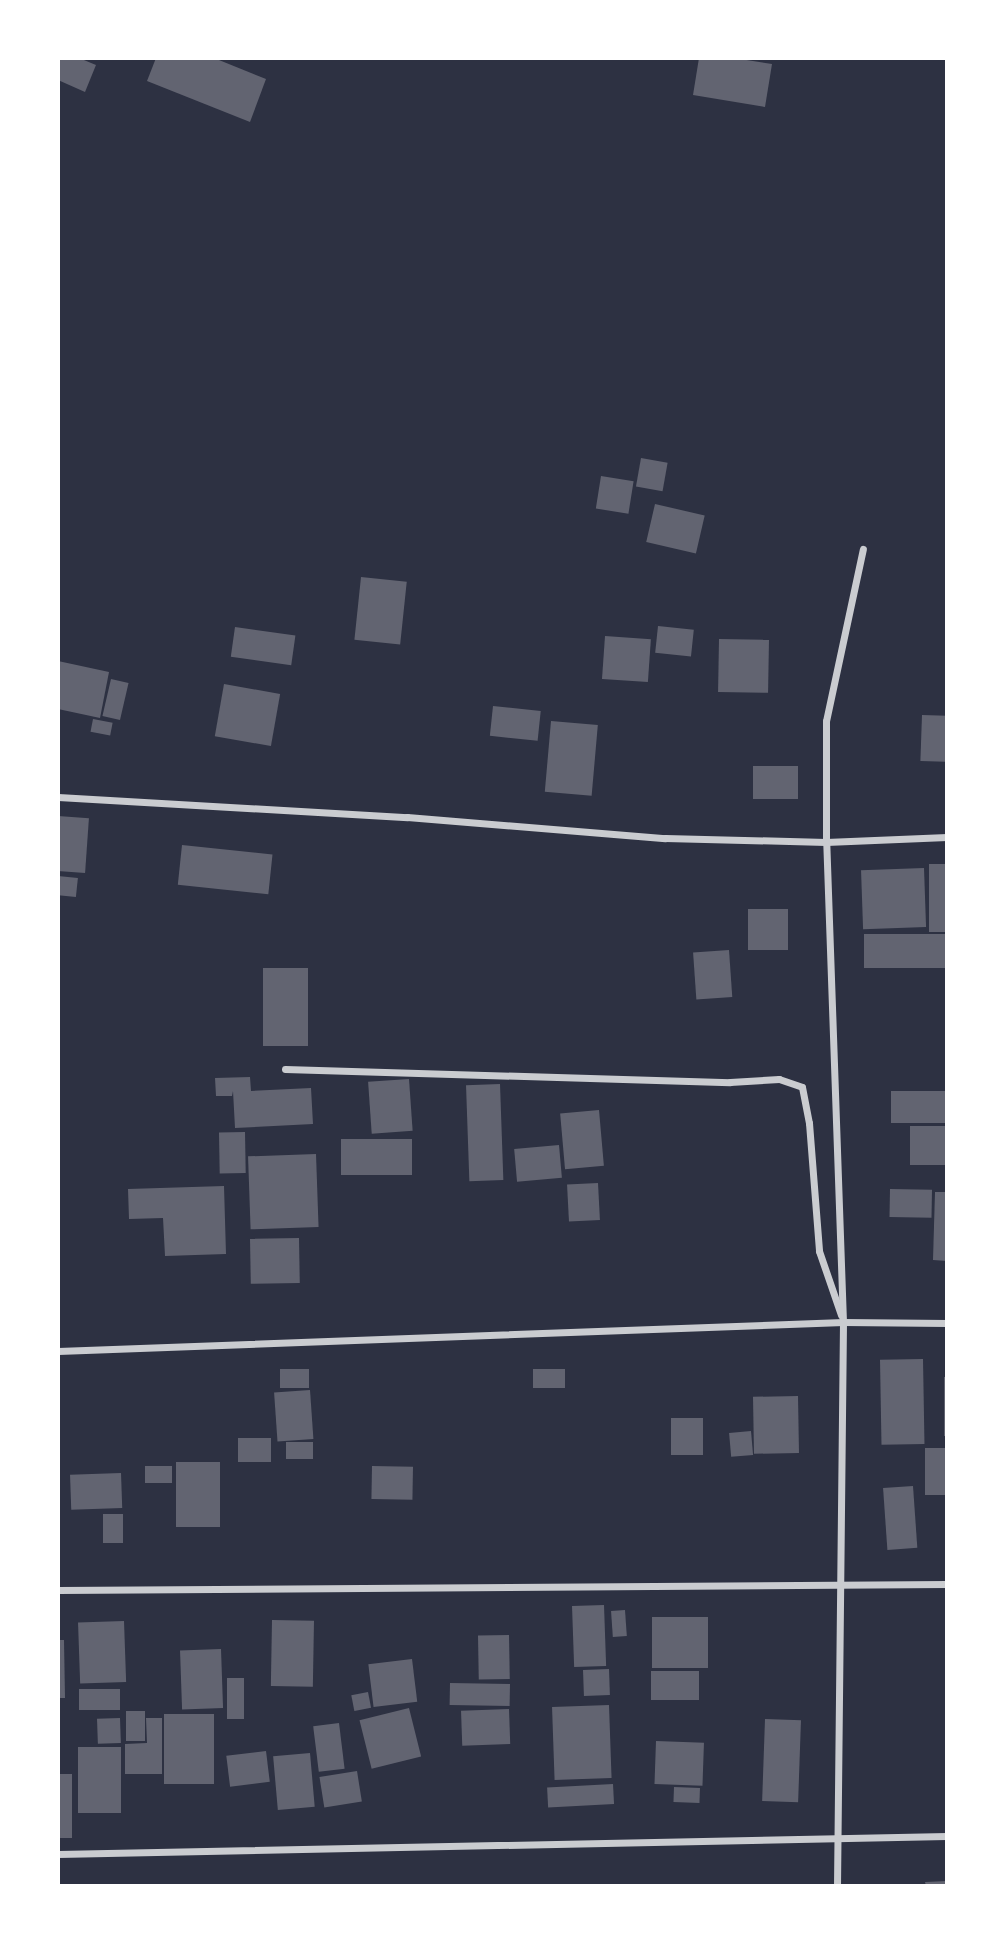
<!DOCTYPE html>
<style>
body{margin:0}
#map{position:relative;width:1005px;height:1944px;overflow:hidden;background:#2d3142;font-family:"Libre Baskerville",serif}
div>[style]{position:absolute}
.building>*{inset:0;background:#626471;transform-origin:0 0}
.minor>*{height:7px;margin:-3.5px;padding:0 3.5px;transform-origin:3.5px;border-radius:3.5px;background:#caccd0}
span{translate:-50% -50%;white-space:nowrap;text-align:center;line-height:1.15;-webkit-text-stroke:7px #fff;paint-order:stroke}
.frame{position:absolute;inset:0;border:60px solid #fff;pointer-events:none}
</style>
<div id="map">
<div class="building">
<div style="clip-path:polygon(58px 58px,79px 58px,96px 65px,85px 92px,58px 80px)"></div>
<div style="clip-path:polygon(156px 58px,214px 58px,266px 79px,250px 122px,147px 81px)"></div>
<div style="clip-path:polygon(699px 58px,734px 58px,772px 64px,765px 107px,693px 95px)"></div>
<div style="left:641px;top:458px;width:27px;height:29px;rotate:10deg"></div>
<div style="left:601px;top:476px;width:33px;height:33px;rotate:9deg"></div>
<div style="left:655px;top:504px;width:51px;height:39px;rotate:13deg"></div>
<div style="left:361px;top:577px;width:46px;height:63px;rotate:6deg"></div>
<div style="left:658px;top:626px;width:36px;height:27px;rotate:6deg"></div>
<div style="left:235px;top:627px;width:61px;height:30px;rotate:8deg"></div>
<div style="left:605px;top:636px;width:46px;height:43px;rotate:4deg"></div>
<div style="left:719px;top:639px;width:50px;height:53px;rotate:1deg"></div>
<div style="clip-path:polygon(58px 661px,109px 672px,100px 718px,58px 709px)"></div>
<div style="left:111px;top:679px;width:18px;height:38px;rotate:13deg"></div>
<div style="left:224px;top:684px;width:57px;height:53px;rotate:10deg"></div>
<div style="left:493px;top:706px;width:48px;height:30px;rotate:6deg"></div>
<div style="left:922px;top:715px;width:25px;height:46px;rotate:2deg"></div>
<div style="left:93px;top:719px;width:20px;height:13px;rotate:11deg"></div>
<div style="left:551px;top:721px;width:47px;height:71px;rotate:5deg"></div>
<div style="left:753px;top:766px;width:45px;height:33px"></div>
<div style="left:58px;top:816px;width:31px;height:55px;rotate:4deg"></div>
<div style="left:182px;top:845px;width:91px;height:40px;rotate:6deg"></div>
<div style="left:947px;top:864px;width:68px;height:18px;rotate:90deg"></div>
<div style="left:924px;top:868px;width:59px;height:63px;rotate:88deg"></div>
<div style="left:58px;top:876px;width:20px;height:19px;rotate:6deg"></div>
<div style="left:748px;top:909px;width:40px;height:41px"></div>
<div style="left:947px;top:934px;width:34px;height:83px;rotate:90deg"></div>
<div style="left:729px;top:950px;width:47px;height:36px;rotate:86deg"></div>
<div style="left:263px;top:968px;width:45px;height:78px"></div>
<div style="clip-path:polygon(250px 1077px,251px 1091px,311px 1088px,313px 1124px,235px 1128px,233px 1091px,232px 1096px,216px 1096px,215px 1078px)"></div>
<div style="left:409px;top:1079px;width:52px;height:41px;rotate:86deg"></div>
<div style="left:500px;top:1084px;width:96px;height:34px;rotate:88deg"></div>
<div style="left:947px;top:1091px;width:32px;height:56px;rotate:90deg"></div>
<div style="left:599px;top:1110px;width:56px;height:39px;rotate:85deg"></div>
<div style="left:947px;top:1126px;width:39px;height:37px;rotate:90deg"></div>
<div style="left:245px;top:1132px;width:41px;height:26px;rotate:89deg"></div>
<div style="left:412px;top:1139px;width:36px;height:71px;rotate:90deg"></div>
<div style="left:559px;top:1145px;width:33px;height:45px;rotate:85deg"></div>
<div style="left:316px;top:1154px;width:73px;height:68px;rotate:88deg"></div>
<div style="left:598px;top:1183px;width:37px;height:31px;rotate:87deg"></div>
<div style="clip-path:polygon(224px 1186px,226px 1254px,165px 1256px,163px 1218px,129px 1219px,128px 1189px)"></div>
<div style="left:890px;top:1189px;width:42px;height:28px;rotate:1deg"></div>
<div style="clip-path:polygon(935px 1192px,947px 1192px,947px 1261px,933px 1260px)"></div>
<div style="left:299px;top:1238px;width:45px;height:49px;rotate:89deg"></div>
<div style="left:923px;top:1359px;width:85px;height:43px;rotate:89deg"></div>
<div style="left:309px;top:1369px;width:19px;height:29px;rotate:90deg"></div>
<div style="left:533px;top:1369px;width:32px;height:19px"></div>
<div style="left:944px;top:1377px;width:3px;height:59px"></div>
<div style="left:310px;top:1390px;width:49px;height:36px;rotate:86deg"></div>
<div style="left:798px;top:1396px;width:57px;height:45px;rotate:89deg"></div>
<div style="left:671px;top:1418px;width:32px;height:37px"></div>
<div style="left:751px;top:1431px;width:24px;height:22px;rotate:85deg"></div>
<div style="left:238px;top:1438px;width:33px;height:24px"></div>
<div style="left:286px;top:1442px;width:27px;height:17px"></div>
<div style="left:947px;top:1448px;width:47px;height:22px;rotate:90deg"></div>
<div style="left:176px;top:1462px;width:44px;height:65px"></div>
<div style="left:145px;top:1466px;width:27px;height:17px"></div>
<div style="left:372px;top:1466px;width:41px;height:33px;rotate:1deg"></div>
<div style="left:121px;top:1473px;width:35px;height:51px;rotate:88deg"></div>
<div style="left:913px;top:1486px;width:62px;height:30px;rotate:86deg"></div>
<div style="left:103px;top:1514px;width:20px;height:29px"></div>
<div style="left:604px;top:1605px;width:61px;height:32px;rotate:88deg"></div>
<div style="left:625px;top:1610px;width:26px;height:14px;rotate:86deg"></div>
<div style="left:708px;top:1617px;width:51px;height:56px;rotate:90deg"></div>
<div style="left:272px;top:1620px;width:42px;height:66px;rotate:1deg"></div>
<div style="left:124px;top:1621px;width:61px;height:46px;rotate:88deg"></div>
<div style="left:509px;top:1635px;width:44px;height:31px;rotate:89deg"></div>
<div style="clip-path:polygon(58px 1640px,64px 1640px,65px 1698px,58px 1698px)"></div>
<div style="left:221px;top:1649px;width:59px;height:41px;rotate:88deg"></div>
<div style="left:412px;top:1659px;width:43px;height:44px;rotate:83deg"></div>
<div style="left:609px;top:1669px;width:26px;height:26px;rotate:88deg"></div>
<div style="left:651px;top:1671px;width:48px;height:29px"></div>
<div style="left:227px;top:1678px;width:17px;height:41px"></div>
<div style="left:450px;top:1683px;width:60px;height:22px;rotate:1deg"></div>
<div style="left:79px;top:1689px;width:41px;height:21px"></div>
<div style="left:368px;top:1692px;width:16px;height:17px;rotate:79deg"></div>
<div style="left:609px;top:1705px;width:73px;height:57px;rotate:88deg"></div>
<div style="left:409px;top:1708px;width:50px;height:51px;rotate:76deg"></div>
<div style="left:509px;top:1709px;width:35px;height:48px;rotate:88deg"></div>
<div style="left:126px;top:1711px;width:19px;height:30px"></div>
<div style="left:164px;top:1714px;width:50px;height:70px"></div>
<div style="left:120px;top:1718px;width:25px;height:23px;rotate:88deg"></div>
<div style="clip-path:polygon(146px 1718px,162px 1718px,162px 1774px,125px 1774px,125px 1744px,147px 1743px)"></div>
<div style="left:765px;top:1719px;width:36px;height:82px;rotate:2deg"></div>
<div style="left:339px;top:1723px;width:46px;height:26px;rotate:83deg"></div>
<div style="left:656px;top:1741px;width:48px;height:43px;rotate:2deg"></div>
<div style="left:121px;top:1747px;width:66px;height:43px;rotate:90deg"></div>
<div style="left:266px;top:1751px;width:31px;height:40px;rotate:83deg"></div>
<div style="left:310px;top:1753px;width:54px;height:37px;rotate:85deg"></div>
<div style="left:357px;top:1771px;width:31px;height:38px;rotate:81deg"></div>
<div style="left:58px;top:1774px;width:14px;height:64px"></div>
<div style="left:613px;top:1784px;width:20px;height:66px;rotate:87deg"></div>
<div style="left:674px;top:1787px;width:26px;height:15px;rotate:2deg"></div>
<div style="clip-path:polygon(947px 1881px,947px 1886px,926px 1886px,925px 1882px)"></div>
</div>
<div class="minor">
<div style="left:58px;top:797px;width:350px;rotate:3.3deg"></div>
<div style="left:407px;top:817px;width:259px;rotate:4.7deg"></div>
<div style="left:665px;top:838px;width:161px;rotate:1.4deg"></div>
<div style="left:826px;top:842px;width:121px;rotate:-2.4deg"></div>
<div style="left:285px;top:1069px;width:445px;rotate:1.7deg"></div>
<div style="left:730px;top:1082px;width:49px;rotate:-3.5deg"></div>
<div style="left:779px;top:1079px;width:24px;rotate:19deg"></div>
<div style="left:802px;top:1087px;width:37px;rotate:79deg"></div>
<div style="left:809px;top:1123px;width:128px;rotate:85.5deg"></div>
<div style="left:819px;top:1251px;width:68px;rotate:71deg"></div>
<div style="left:58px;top:1351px;width:786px;rotate:-2.12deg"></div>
<div style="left:843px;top:1322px;width:104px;rotate:0.6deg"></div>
<div style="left:58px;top:1590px;width:889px;rotate:-0.39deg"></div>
<div style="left:58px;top:1854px;width:889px;rotate:-1.16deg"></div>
<div style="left:837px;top:1886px;width:564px;rotate:-89.39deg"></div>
<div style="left:843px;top:1322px;width:480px;rotate:-92deg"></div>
<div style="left:826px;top:842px;width:121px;rotate:-90deg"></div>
<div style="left:826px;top:721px;width:176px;rotate:-77.9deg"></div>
</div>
<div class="frame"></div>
</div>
